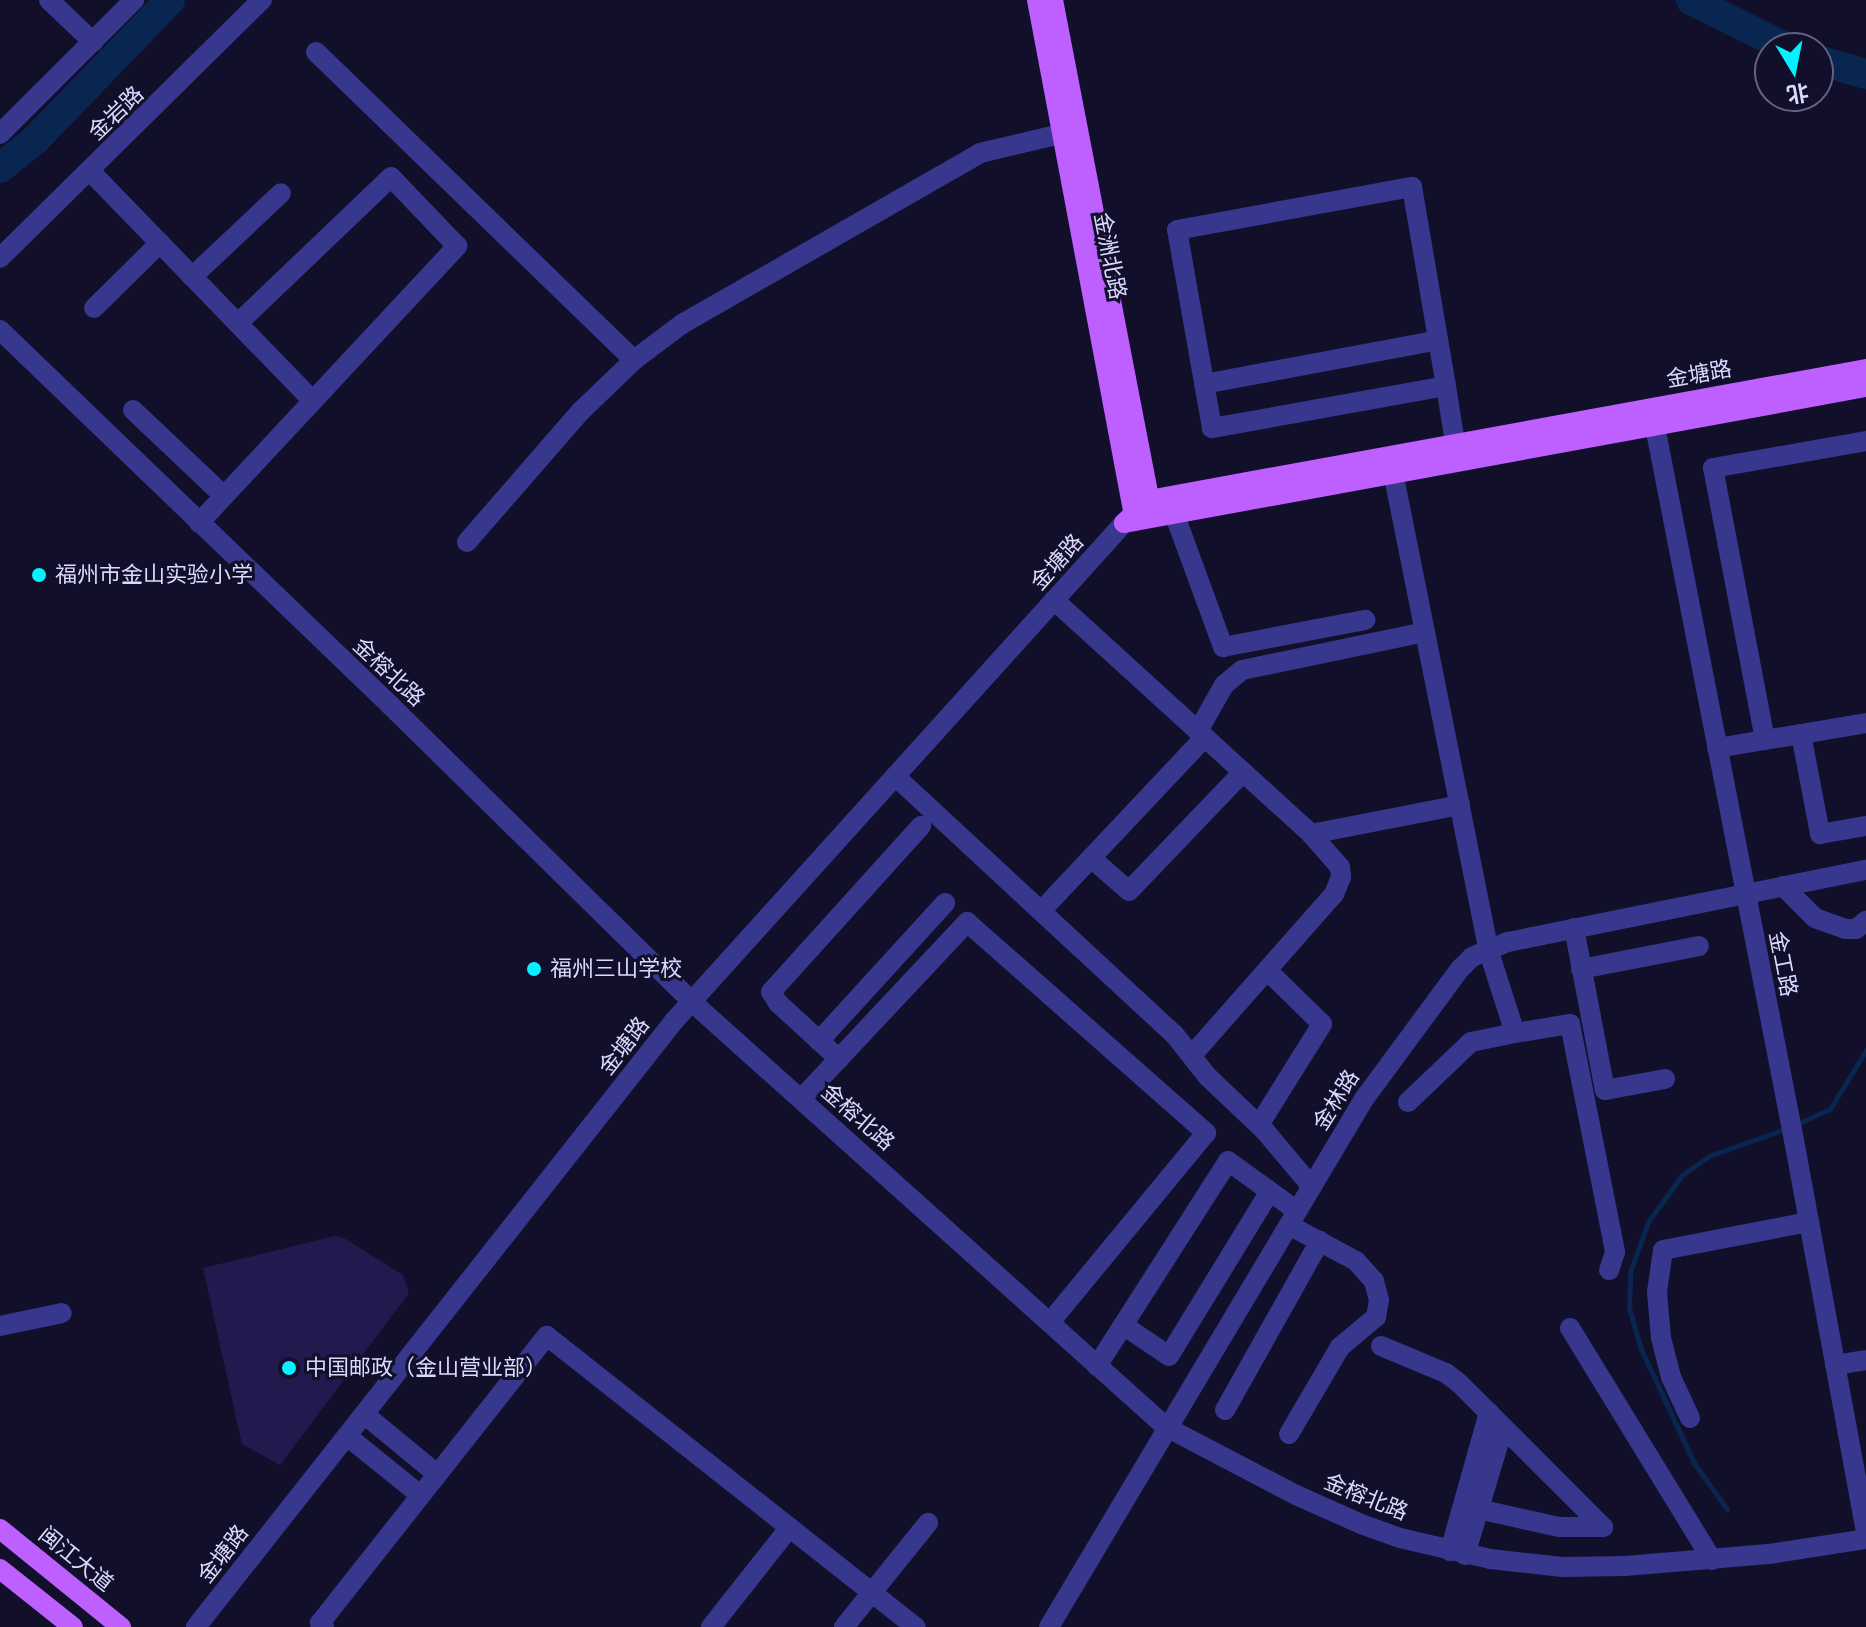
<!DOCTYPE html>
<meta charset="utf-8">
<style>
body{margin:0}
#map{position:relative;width:1866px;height:1627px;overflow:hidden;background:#120f2b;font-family:Mulish,"Noto Sans SC",sans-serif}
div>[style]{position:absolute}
.stream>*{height:5px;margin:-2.5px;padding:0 2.5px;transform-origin:2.5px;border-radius:2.5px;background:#092650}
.river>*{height:30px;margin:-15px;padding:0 15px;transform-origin:15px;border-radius:15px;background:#092650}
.building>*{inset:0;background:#22194e}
.minor>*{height:20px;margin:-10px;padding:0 10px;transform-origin:10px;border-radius:10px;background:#37378d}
.major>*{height:20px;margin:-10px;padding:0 10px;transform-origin:10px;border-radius:10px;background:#bd60ff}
.dots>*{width:22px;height:22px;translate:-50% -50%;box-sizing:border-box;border:4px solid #120f2b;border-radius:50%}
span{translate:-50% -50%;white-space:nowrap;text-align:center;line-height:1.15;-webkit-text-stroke:6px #120f2b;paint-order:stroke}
.street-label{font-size:22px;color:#dcd9ff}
.poi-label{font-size:22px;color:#dcd9ff}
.left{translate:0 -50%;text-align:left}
.north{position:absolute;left:1754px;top:32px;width:80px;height:80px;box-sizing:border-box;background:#120f2b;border:2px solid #636080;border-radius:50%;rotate:170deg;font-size:22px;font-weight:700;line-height:32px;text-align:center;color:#dcd9ff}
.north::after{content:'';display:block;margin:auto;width:28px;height:36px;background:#05f1ff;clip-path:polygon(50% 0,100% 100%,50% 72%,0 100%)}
</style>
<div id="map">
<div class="stream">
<div style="left:1795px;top:1125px;width:38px;rotate:-25deg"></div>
<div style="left:1830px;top:1109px;width:69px;rotate:-58.6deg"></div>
<div style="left:1727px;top:1509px;width:57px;rotate:-125.7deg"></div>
<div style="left:1694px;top:1463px;width:126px;rotate:-114.9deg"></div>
<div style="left:1641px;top:1349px;width:43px;rotate:-106.3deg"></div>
<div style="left:1629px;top:1308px;width:36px;rotate:-88deg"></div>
<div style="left:1630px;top:1272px;width:53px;rotate:-70.2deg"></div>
<div style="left:1648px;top:1222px;width:58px;rotate:-54.1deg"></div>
<div style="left:1682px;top:1175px;width:33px;rotate:-35deg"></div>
<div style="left:1709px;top:1156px;width:81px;rotate:-19.6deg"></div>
</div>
<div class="river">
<div style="left:1691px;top:0;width:107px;rotate:26.6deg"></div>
<div style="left:1818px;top:60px;width:50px;rotate:16.3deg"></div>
<div style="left:0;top:168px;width:45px;rotate:-38.7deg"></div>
<div style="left:35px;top:140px;width:194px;rotate:-46deg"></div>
</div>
<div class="building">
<div style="clip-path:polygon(335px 1236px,344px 1238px,403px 1275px,409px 1293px,280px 1465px,242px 1444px,203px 1268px)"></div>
</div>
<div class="minor">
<div style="left:49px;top:0;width:61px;rotate:43.7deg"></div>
<div style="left:316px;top:52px;width:443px;rotate:44.1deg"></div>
<div style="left:0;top:134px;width:190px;rotate:-45deg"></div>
<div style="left:90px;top:171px;width:320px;rotate:45.9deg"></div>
<div style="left:0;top:258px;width:368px;rotate:-44.6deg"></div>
<div style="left:192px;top:277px;width:122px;rotate:-43.3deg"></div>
<div style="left:94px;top:308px;width:93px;rotate:-44.6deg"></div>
<div style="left:0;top:330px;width:540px;rotate:43.87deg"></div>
<div style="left:389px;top:704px;width:424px;rotate:44.5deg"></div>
<div style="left:691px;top:1001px;width:638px;rotate:41.89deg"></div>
<div style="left:1166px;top:1427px;width:147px;rotate:27.6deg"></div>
<div style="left:1296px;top:1495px;width:71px;rotate:24deg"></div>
<div style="left:1361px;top:1524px;width:41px;rotate:19.7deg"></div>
<div style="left:1400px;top:1538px;width:92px;rotate:13.1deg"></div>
<div style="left:1490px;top:1559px;width:73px;rotate:6.3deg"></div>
<div style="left:1563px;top:1567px;width:62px;rotate:-0.9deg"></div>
<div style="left:1625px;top:1566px;width:144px;rotate:-4.8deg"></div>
<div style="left:1769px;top:1554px;width:98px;rotate:-8.8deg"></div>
<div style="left:1204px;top:384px;width:238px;rotate:-10.6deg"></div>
<div style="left:1446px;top:386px;width:238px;rotate:169.8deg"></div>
<div style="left:1212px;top:428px;width:201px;rotate:-100deg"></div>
<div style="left:1177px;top:230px;width:239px;rotate:-10.4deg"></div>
<div style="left:1412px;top:187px;width:202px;rotate:80.3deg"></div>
<div style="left:1446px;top:386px;width:58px;rotate:81deg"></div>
<div style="left:1455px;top:443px;width:18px;rotate:77deg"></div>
<div style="left:133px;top:410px;width:125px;rotate:43.4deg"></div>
<div style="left:1652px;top:411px;width:743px;rotate:78.98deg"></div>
<div style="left:1794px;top:1140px;width:398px;rotate:79.6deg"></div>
<div style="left:1393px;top:472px;width:486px;rotate:78.7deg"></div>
<div style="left:1488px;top:949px;width:88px;rotate:72.2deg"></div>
<div style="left:1515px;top:1033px;width:56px;rotate:-9.3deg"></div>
<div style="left:1570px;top:1024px;width:232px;rotate:78.8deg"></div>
<div style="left:1615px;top:1252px;width:19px;rotate:108deg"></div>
<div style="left:1174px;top:513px;width:143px;rotate:69.9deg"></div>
<div style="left:1223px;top:647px;width:145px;rotate:-10.8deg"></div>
<div style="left:199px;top:523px;width:379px;rotate:-47deg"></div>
<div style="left:457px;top:246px;width:95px;rotate:-133.7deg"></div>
<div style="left:391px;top:177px;width:211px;rotate:136.3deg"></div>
<div style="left:467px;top:542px;width:174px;rotate:-49deg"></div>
<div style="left:581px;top:411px;width:74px;rotate:-43.9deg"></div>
<div style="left:634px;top:360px;width:60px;rotate:-36.9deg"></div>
<div style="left:682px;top:324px;width:344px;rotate:-29.8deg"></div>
<div style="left:980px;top:153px;width:100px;rotate:-13.3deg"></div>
<div style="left:1054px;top:600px;width:348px;rotate:42.3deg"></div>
<div style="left:1311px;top:834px;width:44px;rotate:48.7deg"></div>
<div style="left:1340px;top:867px;width:10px;rotate:84deg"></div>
<div style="left:1341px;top:877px;width:18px;rotate:112deg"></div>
<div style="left:1334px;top:894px;width:215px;rotate:131.4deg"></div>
<div style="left:1198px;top:731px;width:53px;rotate:-60.5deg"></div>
<div style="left:1224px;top:685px;width:23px;rotate:-40deg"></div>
<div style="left:1242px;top:670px;width:187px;rotate:-11.7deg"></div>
<div style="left:1801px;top:734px;width:102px;rotate:79.2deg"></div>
<div style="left:1820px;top:834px;width:47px;rotate:-9.9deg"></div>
<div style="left:1765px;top:740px;width:277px;rotate:-100.8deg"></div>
<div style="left:1713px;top:468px;width:155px;rotate:-10deg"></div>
<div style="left:1717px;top:748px;width:151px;rotate:-9.5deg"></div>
<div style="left:895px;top:776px;width:380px;rotate:42.8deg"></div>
<div style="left:1174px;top:1034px;width:53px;rotate:51.8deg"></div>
<div style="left:1207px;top:1076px;width:80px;rotate:43.5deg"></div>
<div style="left:1265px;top:1131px;width:73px;rotate:50deg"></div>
<div style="left:1311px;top:834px;width:152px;rotate:-11deg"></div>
<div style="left:1091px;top:858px;width:50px;rotate:41deg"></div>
<div style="left:1129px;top:891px;width:165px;rotate:-46.2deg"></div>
<div style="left:1783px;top:886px;width:45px;rotate:45deg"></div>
<div style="left:1815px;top:918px;width:32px;rotate:20deg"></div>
<div style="left:1845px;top:929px;width:11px"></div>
<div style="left:1856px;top:929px;width:13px;rotate:-39deg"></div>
<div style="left:1041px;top:911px;width:239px;rotate:-46.7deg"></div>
<div style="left:1574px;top:928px;width:165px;rotate:79.2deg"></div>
<div style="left:1605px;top:1090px;width:61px;rotate:-10.4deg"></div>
<div style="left:1581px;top:969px;width:120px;rotate:-11deg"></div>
<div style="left:819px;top:1041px;width:187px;rotate:-47.6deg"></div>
<div style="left:839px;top:1059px;width:83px;rotate:-137.4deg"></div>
<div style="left:778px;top:1003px;width:13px;rotate:-122deg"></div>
<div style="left:771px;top:992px;width:224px;rotate:-47.9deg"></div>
<div style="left:801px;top:1099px;width:243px;rotate:-46.8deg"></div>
<div style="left:967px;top:922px;width:319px;rotate:41.4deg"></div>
<div style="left:1206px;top:1133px;width:245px;rotate:129.5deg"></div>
<div style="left:1408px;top:1102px;width:87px;rotate:-43.6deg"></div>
<div style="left:1471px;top:1042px;width:45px;rotate:-11.6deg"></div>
<div style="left:1259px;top:1125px;width:119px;rotate:-58deg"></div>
<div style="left:1322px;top:1024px;width:77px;rotate:-135.5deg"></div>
<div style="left:1123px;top:1325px;width:55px;rotate:34deg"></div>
<div style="left:1169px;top:1356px;width:193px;rotate:-58.5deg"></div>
<div style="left:0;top:1326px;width:63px;rotate:-11.8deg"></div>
<div style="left:1570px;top:1328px;width:272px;rotate:58.5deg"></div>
<div style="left:1381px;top:1346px;width:70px;rotate:22.6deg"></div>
<div style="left:1446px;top:1373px;width:16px;rotate:38deg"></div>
<div style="left:1459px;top:1383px;width:204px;rotate:45deg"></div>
<div style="left:1835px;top:1365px;width:31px;rotate:-9deg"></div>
<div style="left:1097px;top:1366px;width:243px;rotate:-57.4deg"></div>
<div style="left:1228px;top:1161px;width:85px;rotate:35.9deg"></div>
<div style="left:1225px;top:1410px;width:194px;rotate:-60.7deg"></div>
<div style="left:364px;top:1414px;width:94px;rotate:39.4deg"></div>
<div style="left:1690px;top:1418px;width:45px;rotate:-114.9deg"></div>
<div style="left:1671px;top:1377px;width:40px;rotate:-104.4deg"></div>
<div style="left:1661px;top:1338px;width:46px;rotate:-95deg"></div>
<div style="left:1657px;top:1292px;width:42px;rotate:-81.9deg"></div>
<div style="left:1663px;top:1250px;width:149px;rotate:-10.9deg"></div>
<div style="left:1289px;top:1434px;width:101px;rotate:-59.6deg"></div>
<div style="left:1340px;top:1347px;width:47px;rotate:-39.8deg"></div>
<div style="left:1376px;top:1317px;width:17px;rotate:-80deg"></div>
<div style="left:1379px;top:1300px;width:20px;rotate:-105deg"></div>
<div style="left:1374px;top:1281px;width:27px;rotate:-132deg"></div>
<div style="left:1356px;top:1261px;width:76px;rotate:-151.8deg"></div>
<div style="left:347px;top:1436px;width:94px;rotate:38.9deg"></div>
<div style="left:1478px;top:1509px;width:83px;rotate:12.5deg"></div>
<div style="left:1559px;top:1527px;width:44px"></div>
<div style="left:1450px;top:1551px;width:144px;rotate:-74.3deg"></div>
<div style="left:1465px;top:1555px;width:133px;rotate:-73.3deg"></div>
<div style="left:196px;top:1627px;width:772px;rotate:-51.73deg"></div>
<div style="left:674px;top:1021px;width:671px;rotate:-47.9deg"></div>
<div style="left:324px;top:1627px;width:6px;rotate:-135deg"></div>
<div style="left:320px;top:1623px;width:366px;rotate:-51.7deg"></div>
<div style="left:547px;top:1336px;width:470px;rotate:38.3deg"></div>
<div style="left:711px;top:1627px;width:127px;rotate:-51.7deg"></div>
<div style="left:844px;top:1627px;width:134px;rotate:-51.1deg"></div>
<div style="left:1049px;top:1627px;width:615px;rotate:-59.18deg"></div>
<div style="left:1364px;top:1099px;width:162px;rotate:-53.6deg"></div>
<div style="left:1460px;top:969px;width:17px;rotate:-45deg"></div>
<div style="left:1472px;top:957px;width:39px;rotate:-23deg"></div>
<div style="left:1508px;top:942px;width:365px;rotate:-11.4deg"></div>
</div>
<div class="major">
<div style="left:1037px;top:0;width:530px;rotate:79.35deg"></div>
<div style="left:1053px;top:0;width:522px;rotate:79.08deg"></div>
<div style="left:1124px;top:523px;width:34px;rotate:-43deg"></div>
<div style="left:1149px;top:500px;width:729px;rotate:-10.35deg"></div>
<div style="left:1124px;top:523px;width:754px;rotate:-10.39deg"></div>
<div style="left:0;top:1529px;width:156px;rotate:39deg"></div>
<div style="left:0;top:1569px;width:93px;rotate:38.5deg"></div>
</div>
<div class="dots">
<div style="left:39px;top:575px;background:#05f1ff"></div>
<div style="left:534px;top:969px;background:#05f1ff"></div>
<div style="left:289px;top:1368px;background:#05f1ff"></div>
</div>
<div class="street-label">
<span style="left:116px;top:113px;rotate:-44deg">金岩路</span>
<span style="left:1110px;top:256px;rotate:79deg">金洲北路</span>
<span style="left:1699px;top:374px;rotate:-10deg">金塘路</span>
<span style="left:1057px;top:562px;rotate:-48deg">金塘路</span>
<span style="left:389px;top:672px;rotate:43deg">金榕北路</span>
<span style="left:1783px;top:964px;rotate:79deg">金工路</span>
<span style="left:624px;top:1046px;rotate:-52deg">金塘路</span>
<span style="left:1336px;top:1100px;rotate:-58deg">金林路</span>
<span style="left:858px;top:1117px;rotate:41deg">金榕北路</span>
<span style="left:1366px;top:1497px;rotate:22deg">金榕北路</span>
<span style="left:223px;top:1554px;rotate:-52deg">金塘路</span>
<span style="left:76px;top:1559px;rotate:39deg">闽江大道</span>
</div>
<div class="poi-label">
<span class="left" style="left:55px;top:575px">福州市金山实验小学</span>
<span class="left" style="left:550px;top:969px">福州三山学校</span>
<span class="left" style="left:305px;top:1368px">中国邮政（金山营业部）</span>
</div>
<div class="north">北</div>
</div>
